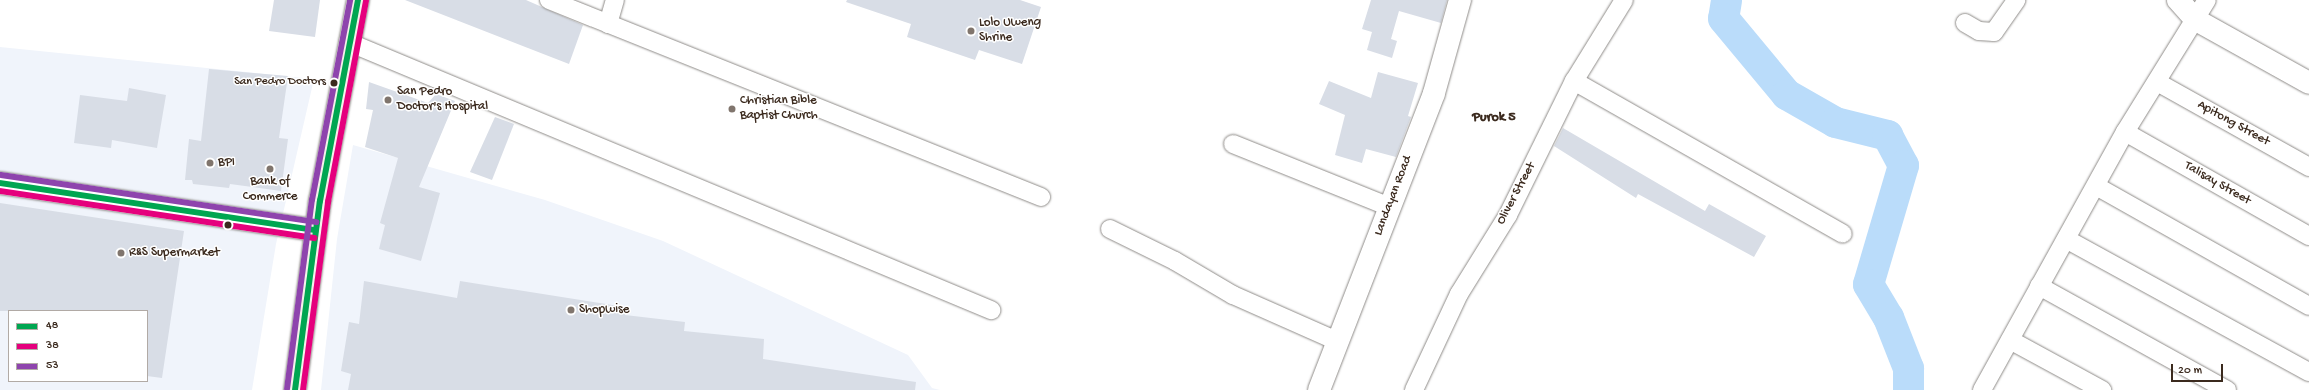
<!DOCTYPE html>
<style>
body{margin:0}
#map{position:relative;width:2309px;height:390px;overflow:hidden;background:#fff;font-family:"Gochi Hand",sans-serif}
div>[style]{position:absolute}
.built>*{inset:0;background:#f0f4fb}
.river>*{height:31px;margin:-15.5px;padding:0 15.5px;transform-origin:15.5px;border-radius:15.5px;background:#badcfa}
.building>*{inset:0;background:#d8dde6}
.roads{filter:drop-shadow(0 0 1px #8e8b88) drop-shadow(0 0 1px #8e8b88)}
.street>*{height:18px;margin:-9px;padding:0 9px;transform-origin:9px;border-radius:9px;background:#fff}
.secondary>*{height:22px;margin:-11px;padding:0 11px;transform-origin:11px;border-radius:11px;background:#fff}
.highway>*{height:22px;margin:-11px;padding:0 11px;transform-origin:11px;border-radius:11px;background:#f5f1eb}
.bus-1>*{height:6px;margin:-3px;padding:0 3px;transform-origin:3px;border-radius:3px;background:#00a651}
.bus-2>*{height:6px;margin:-3px;padding:0 3px;transform-origin:3px;border-radius:3px;background:#e5007d}
.bus-3>*{height:6px;margin:-3px;padding:0 3px;transform-origin:3px;border-radius:3px;background:#8e44ad}
.dots>*{width:11px;height:11px;translate:-50% -50%;box-sizing:border-box;border:2px solid #fff;border-radius:50%}
span{translate:-50% -50%;white-space:nowrap;text-align:center;line-height:1.15;-webkit-text-stroke:3px #fff;paint-order:stroke}
.bus-label{font-size:12px;color:#3b2a1e}
.right{translate:-100% -50%;text-align:right}
.poi-label{font-size:13px;color:#3b2a1e}
.left{translate:0 -50%;text-align:left}
.street-label{font-size:13px;color:#3b2a1e}
.neighbourhood-label{font-size:14px;color:#3b2a1e;font-weight:700}
.legend{position:absolute;left:8px;top:310px;width:140px;height:72px;box-sizing:border-box;background:#fff;border:1px solid #b1aaa5;margin:0;padding:5px 7px;list-style:none;font-size:12px;color:#3b2a1e}
.legend li{display:flex;align-items:center;gap:8px;height:20px}
.legend b{width:20px;border:1px solid #b1aaa5}
.scale{position:absolute;left:2171px;top:364px;width:52px;height:18px;box-sizing:border-box;border:2px solid #3b2a1e;border-top:0;padding-left:5px;font-size:12px;line-height:14px;white-space:nowrap;color:#3b2a1e;-webkit-text-stroke:3px #fff;paint-order:stroke}
</style>
<div id="map">
<div class="built">
<div style="clip-path:polygon(evenodd,0 47px,314px 79px,276px 244px,252px 390px,0 390px,0 47px,9px 311px,147px 311px,147px 381px,9px 381px,9px 311px)"></div>
<div style="clip-path:polygon(353px 145px,545px 200px,663px 241px,908px 355px,932px 388px,940px 390px,321px 390px,337px 239px)"></div>
</div>
<div class="river">
<div style="left:1726px;top:0;width:18px;rotate:99deg"></div>
<div style="left:1723px;top:18px;width:99px;rotate:50.3deg"></div>
<div style="left:1786px;top:94px;width:56px;rotate:29.7deg"></div>
<div style="left:1835px;top:122px;width:54px;rotate:14deg"></div>
<div style="left:1887px;top:135px;width:34px;rotate:62deg"></div>
<div style="left:1903px;top:165px;width:124px;rotate:106.4deg"></div>
<div style="left:1868px;top:284px;width:39px;rotate:59deg"></div>
<div style="left:1888px;top:317px;width:55px;rotate:68.6deg"></div>
<div style="left:1908px;top:368px;width:22px;rotate:90deg"></div>
</div>
<div class="building">
<div style="clip-path:polygon(274px 0,320px 0,315px 37px,269px 31px)"></div>
<div style="clip-path:polygon(405px 0,526px 0,583px 25px,569px 64px)"></div>
<div style="clip-path:polygon(847px 0,1020px 0,1041px 7px,1022px 64px,979px 50px,975px 60px,907px 37px,911px 24px,846px 2px)"></div>
<div style="clip-path:polygon(1371px 0,1447px 0,1441px 23px,1399px 11px,1391px 39px,1397px 41px,1392px 58px,1367px 50px,1372px 32px,1362px 29px)"></div>
<div style="clip-path:polygon(209px 69px,288px 76px,279px 138px,288px 139px,281px 191px,230px 184px,229px 188px,193px 184px,192px 180px,185px 180px,189px 139px,201px 141px)"></div>
<div style="clip-path:polygon(1378px 72px,1418px 83px,1408px 116px,1411px 117px,1396px 157px,1366px 149px,1362px 163px,1335px 155px,1345px 115px,1319px 104px,1329px 81px,1371px 98px)"></div>
<div style="clip-path:polygon(369px 82px,428px 103px,436px 94px,455px 101px,419px 187px,440px 193px,421px 261px,379px 249px,385px 225px,380px 223px,398px 158px,365px 147px,373px 110px,366px 109px)"></div>
<div style="clip-path:polygon(129px 88px,166px 95px,157px 148px,112px 140px,111px 148px,74px 143px,80px 95px,127px 101px)"></div>
<div style="clip-path:polygon(495px 117px,514px 124px,492px 180px,470px 172px)"></div>
<div style="clip-path:polygon(1563px 128px,1705px 211px,1709px 204px,1766px 236px,1754px 257px,1638px 194px,1636px 198px,1554px 146px)"></div>
<div style="clip-path:polygon(0 203px,184px 231px,162px 378px,147px 376px,147px 311px,0 311px)"></div>
<div style="clip-path:polygon(364px 281px,457px 298px,460px 281px,625px 307px,625px 315px,685px 322px,684px 331px,764px 339px,763px 359px,916px 382px,915px 390px,348px 390px,351px 374px,341px 371px,349px 322px,359px 324px)"></div>
</div>
<div class="roads">
<div class="street">
<div style="left:549px;top:0;width:530px;rotate:21.82deg"></div>
<div style="left:1965px;top:23px;width:16px;rotate:30deg"></div>
<div style="left:1979px;top:31px;width:15px;rotate:4deg"></div>
<div style="left:1994px;top:32px;width:39px;rotate:-55deg"></div>
<div style="left:608px;top:24px;width:25px;rotate:-74deg"></div>
<div style="left:348px;top:42px;width:697px;rotate:22.63deg"></div>
<div style="left:1574px;top:81px;width:309px;rotate:29.6deg"></div>
<div style="left:2157px;top:82px;width:174px;rotate:29.2deg"></div>
<div style="left:2125px;top:132px;width:211px;rotate:29.5deg"></div>
<div style="left:1233px;top:144px;width:169px;rotate:21.9deg"></div>
<div style="left:2096px;top:186px;width:244px;rotate:29.4deg"></div>
<div style="left:1110px;top:229px;width:72px;rotate:26.2deg"></div>
<div style="left:1175px;top:261px;width:67px;rotate:30.4deg"></div>
<div style="left:1233px;top:295px;width:114px;rotate:23.9deg"></div>
<div style="left:2066px;top:239px;width:277px;rotate:28.7deg"></div>
<div style="left:2039px;top:286px;width:215px;rotate:29deg"></div>
<div style="left:2010px;top:340px;width:105px;rotate:28.5deg"></div>
<div style="left:1414px;top:390px;width:106px;rotate:-64.9deg"></div>
<div style="left:1459px;top:294px;width:93px;rotate:-58.2deg"></div>
<div style="left:1508px;top:215px;width:149px;rotate:-63.8deg"></div>
<div style="left:1574px;top:81px;width:95px;rotate:-58.3deg"></div>
<div style="left:1982px;top:390px;width:295px;rotate:-61deg"></div>
<div style="left:2125px;top:132px;width:155px;rotate:-58.2deg"></div>
</div>
<div class="secondary">
<div style="left:2178px;top:0;width:27px;rotate:48deg"></div>
<div style="left:2196px;top:20px;width:129px;rotate:29.1deg"></div>
<div style="left:0;top:183px;width:319px;rotate:8.5deg"></div>
<div style="left:1319px;top:390px;width:318px;rotate:-68.8deg"></div>
<div style="left:1434px;top:93px;width:97px;rotate:-74.4deg"></div>
</div>
<div class="highway">
<div style="left:295px;top:390px;width:191px;rotate:-82.5deg"></div>
<div style="left:320px;top:201px;width:205px;rotate:-79.3deg"></div>
</div>
</div>
<div class="bus-1">
<div style="left:0;top:183px;width:319px;rotate:8.5deg"></div>
<div style="left:295px;top:390px;width:191px;rotate:-82.5deg"></div>
<div style="left:320px;top:201px;width:205px;rotate:-79.3deg"></div>
</div>
<div class="bus-2">
<div style="left:0;top:191px;width:318px;rotate:8.5deg"></div>
<div style="left:303px;top:390px;width:190px;rotate:-82.4deg"></div>
<div style="left:328px;top:202px;width:205px;rotate:-79.3deg"></div>
</div>
<div class="bus-3">
<div style="left:1px;top:175px;width:319px;rotate:8.5deg"></div>
<div style="left:287px;top:389px;width:191px;rotate:-82.5deg"></div>
<div style="left:312px;top:200px;width:204px;rotate:-79.2deg"></div>
</div>
<div class="dots">
<div style="left:971px;top:31px;background:#80756d"></div>
<div style="left:334px;top:83px;background:#3b2a1e"></div>
<div style="left:388px;top:100px;background:#80756d"></div>
<div style="left:732px;top:109px;background:#80756d"></div>
<div style="left:210px;top:163px;background:#80756d"></div>
<div style="left:270px;top:169px;background:#80756d"></div>
<div style="left:228px;top:225px;background:#3b2a1e"></div>
<div style="left:121px;top:253px;background:#80756d"></div>
<div style="left:571px;top:310px;background:#80756d"></div>
</div>
<div class="bus-label">
<span class="right" style="left:326px;top:83px">San Pedro Doctors</span>
</div>
<div class="poi-label">
<span class="left" style="left:979px;top:31px">Lolo Uweng<br>Shrine</span>
<span class="left" style="left:397px;top:100px">San Pedro<br>Doctor's Hospital</span>
<span class="left" style="left:740px;top:109px">Christian Bible<br>Baptist Church</span>
<span class="left" style="left:218px;top:163px">BPI</span>
<span style="left:270px;top:190px">Bank of<br>Commerce</span>
<span class="left" style="left:129px;top:253px">R&amp;S Supermarket</span>
<span class="left" style="left:579px;top:310px">Shopwise</span>
</div>
<div class="street-label">
<span style="left:2233px;top:124px;rotate:29deg">Apitong Street</span>
<span style="left:2217px;top:184px;rotate:30deg">Talisay Street</span>
<span style="left:1517px;top:194px;rotate:-62deg">Oliver Street</span>
<span style="left:1394px;top:196px;rotate:-69deg">Landayan Road</span>
</div>
<div class="neighbourhood-label">
<span style="left:1494px;top:118px">Purok 5</span>
</div>
<ul class="legend">
<li><b style="height:5px;background:#00a651"></b>48</li>
<li><b style="height:5px;background:#e5007d"></b>38</li>
<li><b style="height:5px;background:#8e44ad"></b>53</li>
</ul>
<div class="scale">20 m</div>
</div>
